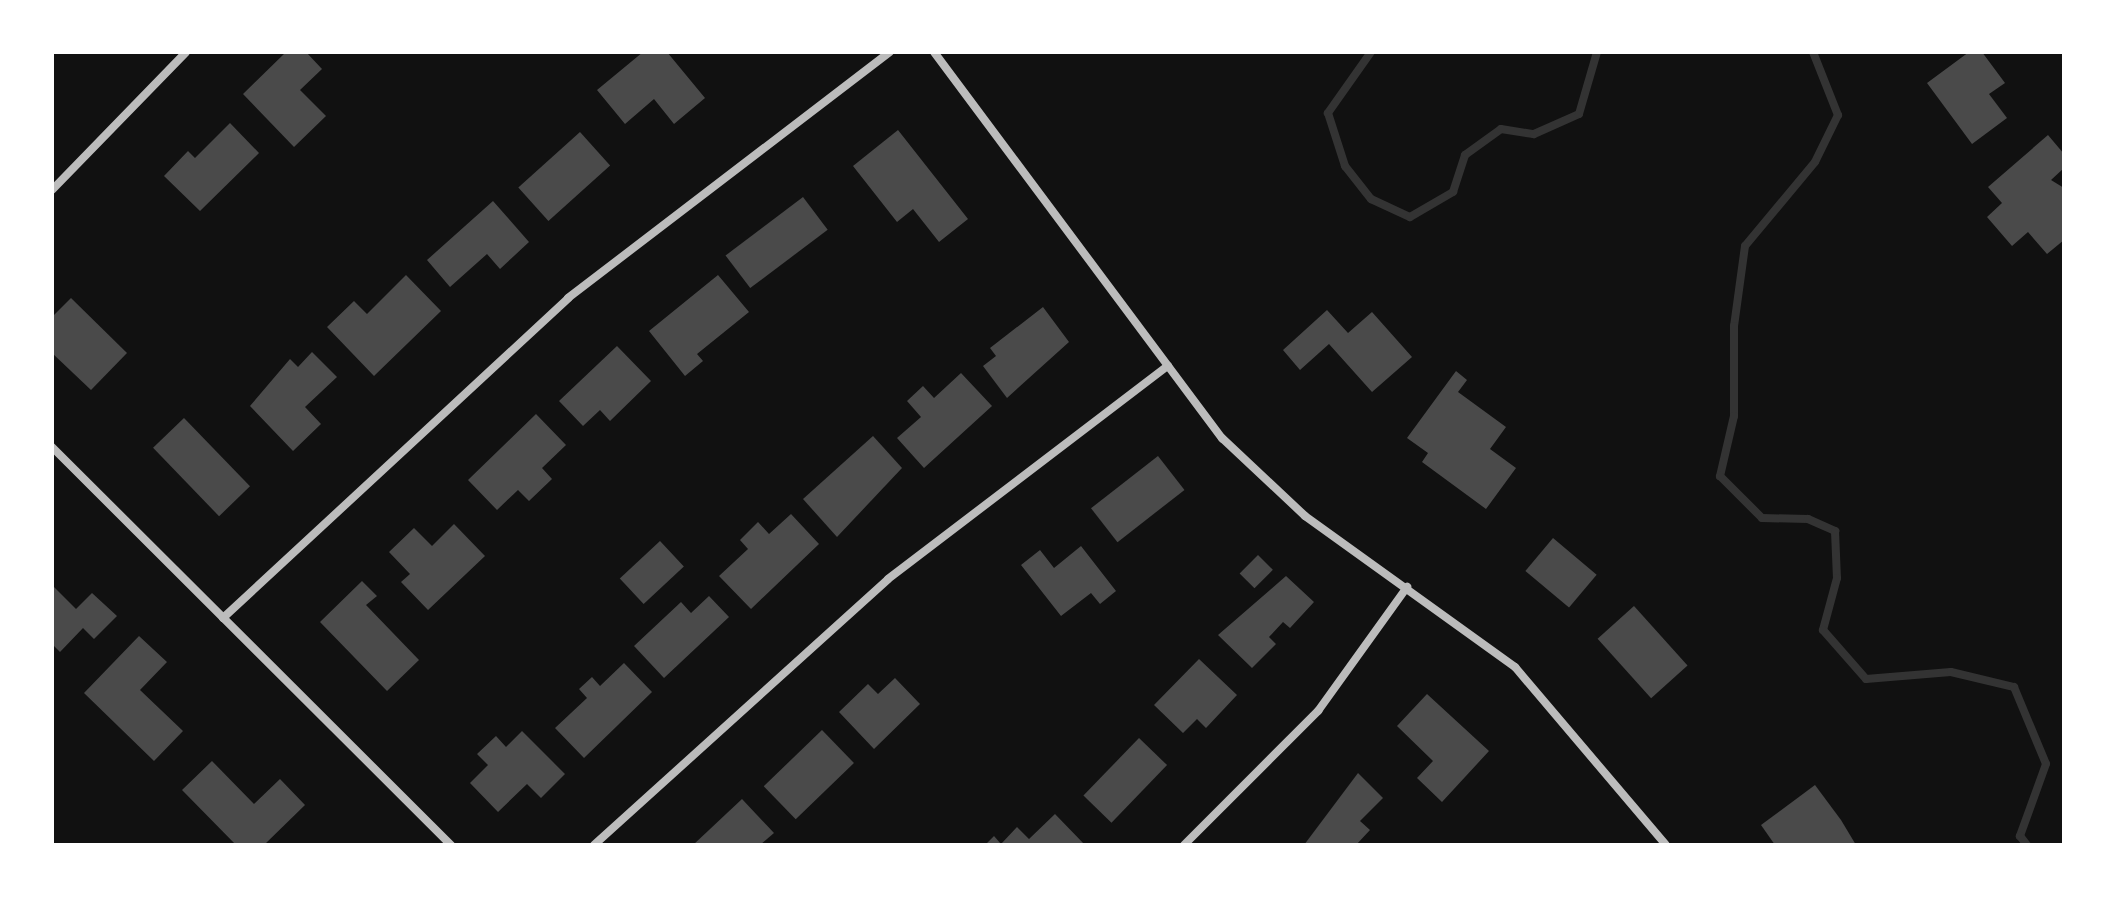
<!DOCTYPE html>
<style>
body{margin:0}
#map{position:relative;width:2116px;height:897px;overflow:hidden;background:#111;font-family:"Varela Round",sans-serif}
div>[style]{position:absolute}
.stream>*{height:8px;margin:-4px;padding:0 4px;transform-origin:4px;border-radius:4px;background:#333}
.building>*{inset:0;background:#4a4a4a;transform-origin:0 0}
.minor>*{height:8px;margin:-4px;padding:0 4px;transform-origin:4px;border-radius:4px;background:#bcbcbc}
span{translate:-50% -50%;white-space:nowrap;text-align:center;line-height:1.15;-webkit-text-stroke:8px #fff;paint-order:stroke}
.frame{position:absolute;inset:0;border:54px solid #fff;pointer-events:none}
</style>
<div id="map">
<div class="stream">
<div style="left:1371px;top:52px;width:75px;rotate:125.2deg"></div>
<div style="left:1328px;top:113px;width:56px;rotate:72.2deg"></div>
<div style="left:1345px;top:166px;width:42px;rotate:51.8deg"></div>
<div style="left:1371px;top:199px;width:43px;rotate:24.8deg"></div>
<div style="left:1410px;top:217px;width:50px;rotate:-30.2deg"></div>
<div style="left:1453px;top:192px;width:39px;rotate:-72deg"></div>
<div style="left:1465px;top:155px;width:44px;rotate:-35.8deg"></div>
<div style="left:1501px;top:129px;width:33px;rotate:9deg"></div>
<div style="left:1534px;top:134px;width:49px;rotate:-24deg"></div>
<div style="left:1579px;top:114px;width:65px;rotate:-73.8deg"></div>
<div style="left:1813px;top:52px;width:68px;rotate:68.4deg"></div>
<div style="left:1838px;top:115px;width:52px;rotate:116.1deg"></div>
<div style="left:1815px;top:162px;width:109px;rotate:129.8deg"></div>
<div style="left:1745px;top:246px;width:81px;rotate:97.8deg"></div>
<div style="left:1734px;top:326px;width:90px;rotate:90deg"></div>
<div style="left:1734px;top:416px;width:62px;rotate:103.1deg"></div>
<div style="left:1720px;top:476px;width:59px;rotate:45deg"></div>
<div style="left:1762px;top:518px;width:46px;rotate:1.2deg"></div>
<div style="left:1808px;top:519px;width:30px;rotate:24deg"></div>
<div style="left:1835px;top:531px;width:47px;rotate:87.6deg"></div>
<div style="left:1837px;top:578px;width:54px;rotate:105.1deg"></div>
<div style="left:1823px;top:630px;width:65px;rotate:48.7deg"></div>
<div style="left:1866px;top:679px;width:85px;rotate:-4.7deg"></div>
<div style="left:1951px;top:672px;width:65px;rotate:13.4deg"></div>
<div style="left:2014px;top:687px;width:83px;rotate:67.4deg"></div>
<div style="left:2046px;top:764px;width:77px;rotate:109.9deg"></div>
<div style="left:2020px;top:836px;width:11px;rotate:52deg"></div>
</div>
<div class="building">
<div style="clip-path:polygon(286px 52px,306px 52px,322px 69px,300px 90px,326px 116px,294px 147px,243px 94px)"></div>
<div style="clip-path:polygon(643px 52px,667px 52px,705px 98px,674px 124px,654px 99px,625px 124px,597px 90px)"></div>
<div style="clip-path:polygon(1969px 52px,1982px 52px,2005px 83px,1989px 94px,2007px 118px,1972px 144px,1927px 83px)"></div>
<div style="clip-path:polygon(230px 123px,259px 153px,200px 211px,164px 176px,188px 151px,195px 158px)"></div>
<div style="clip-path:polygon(898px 130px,968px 219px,939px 242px,913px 209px,897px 222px,853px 166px)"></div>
<div style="left:580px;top:132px;width:45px;height:83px;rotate:48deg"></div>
<div style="clip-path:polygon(2048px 135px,2064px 154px,2064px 168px,2051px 180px,2064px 188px,2064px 240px,2047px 254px,2028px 232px,2012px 246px,1987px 217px,2002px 203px,1988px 187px)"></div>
<div style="left:803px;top:197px;width:41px;height:97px;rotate:53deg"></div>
<div style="clip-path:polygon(493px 201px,529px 242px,500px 269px,487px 254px,450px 287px,427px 260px)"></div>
<div style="clip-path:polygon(406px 275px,441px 311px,374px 376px,327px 327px,354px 301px,367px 314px)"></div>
<div style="clip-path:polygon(718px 275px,749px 312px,697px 354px,703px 361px,685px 376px,649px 331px)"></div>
<div style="clip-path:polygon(71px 298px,127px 353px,91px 390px,52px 353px,52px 317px)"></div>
<div style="clip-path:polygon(1043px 307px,1069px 342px,1007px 398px,983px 366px,996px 356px,990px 348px)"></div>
<div style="clip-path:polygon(1327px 310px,1348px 333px,1372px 312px,1412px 357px,1372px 392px,1329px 344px,1300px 370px,1283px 350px)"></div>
<div style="clip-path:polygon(617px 346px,651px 381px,610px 421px,600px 410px,583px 426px,559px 401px)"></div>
<div style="clip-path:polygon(312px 352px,337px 377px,305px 407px,321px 424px,293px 451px,250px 406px,290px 359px,298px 367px)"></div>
<div style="clip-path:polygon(1456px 371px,1467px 380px,1458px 392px,1506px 427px,1490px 449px,1516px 468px,1486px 509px,1422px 462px,1428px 453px,1407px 438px)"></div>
<div style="clip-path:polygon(961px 373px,992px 406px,924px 468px,897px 438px,921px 417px,907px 401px,923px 386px,934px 398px)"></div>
<div style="clip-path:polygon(536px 414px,566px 445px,542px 468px,552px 479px,529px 501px,518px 490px,497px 510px,468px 480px)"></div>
<div style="left:184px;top:418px;width:95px;height:43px;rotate:46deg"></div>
<div style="clip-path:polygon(873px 436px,902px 468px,837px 537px,803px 499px)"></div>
<div style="left:1158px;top:456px;width:43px;height:85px;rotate:52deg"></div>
<div style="clip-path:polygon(791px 514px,819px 544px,751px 609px,719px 576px,748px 549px,740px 540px,758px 522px,769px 534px)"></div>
<div style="clip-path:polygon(454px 524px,485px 556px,428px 610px,401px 582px,410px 574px,389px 552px,414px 528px,432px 546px)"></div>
<div style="left:1553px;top:538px;width:57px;height:43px;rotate:40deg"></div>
<div style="left:660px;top:541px;width:35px;height:55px;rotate:47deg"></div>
<div style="clip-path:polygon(1081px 546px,1116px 591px,1100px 604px,1091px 593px,1061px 616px,1021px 565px,1040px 550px,1054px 568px)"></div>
<div style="left:1258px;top:555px;width:21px;height:26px;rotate:45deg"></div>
<div style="clip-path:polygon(1286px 576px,1314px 602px,1290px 628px,1283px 622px,1269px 637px,1276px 644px,1252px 668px,1218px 635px)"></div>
<div style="clip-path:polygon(362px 581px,377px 596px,366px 605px,419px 660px,387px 691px,320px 622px)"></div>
<div style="clip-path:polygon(52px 585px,76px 609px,92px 593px,117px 616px,94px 639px,83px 628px,60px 652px,52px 644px)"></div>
<div style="clip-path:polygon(709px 596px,729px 617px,664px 678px,634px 646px,681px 602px,691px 613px)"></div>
<div style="left:1634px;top:606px;width:80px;height:49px;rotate:48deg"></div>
<div style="clip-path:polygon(139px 636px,167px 662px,140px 690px,183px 731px,154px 761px,84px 693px)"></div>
<div style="clip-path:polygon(1199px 659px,1237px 695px,1206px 728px,1197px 719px,1183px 733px,1154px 705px)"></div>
<div style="clip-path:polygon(624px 663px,652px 692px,584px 758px,555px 728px,587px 698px,579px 689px,592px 677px,600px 686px)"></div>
<div style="clip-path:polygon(895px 678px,920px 704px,874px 749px,839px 712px,868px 684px,878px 694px)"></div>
<div style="clip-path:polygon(1427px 694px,1489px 751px,1442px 802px,1417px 778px,1433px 761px,1397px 726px)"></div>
<div style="left:822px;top:730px;width:46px;height:81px;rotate:46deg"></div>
<div style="clip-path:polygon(522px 731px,565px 774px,541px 798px,527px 784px,498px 812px,470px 783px,488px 765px,477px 754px,496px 736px,506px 747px)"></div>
<div style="left:1139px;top:738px;width:39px;height:80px;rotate:44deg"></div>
<div style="clip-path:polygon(212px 761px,254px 804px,280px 779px,305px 805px,264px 845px,236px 845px,182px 790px)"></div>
<div style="clip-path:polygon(1358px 773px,1383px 798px,1360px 821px,1370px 830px,1356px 845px,1304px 845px)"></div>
<div style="clip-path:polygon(1815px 785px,1841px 820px,1856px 845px,1775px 845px,1761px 825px)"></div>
<div style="clip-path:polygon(742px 799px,774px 833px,760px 845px,693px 845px)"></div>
<div style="clip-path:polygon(1055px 814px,1085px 845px,985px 845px,994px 836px,1001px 844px,1017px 827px,1029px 839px)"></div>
</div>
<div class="minor">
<div style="left:934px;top:52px;width:482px;rotate:53.3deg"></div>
<div style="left:1222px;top:438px;width:114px;rotate:43.2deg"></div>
<div style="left:1305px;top:516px;width:259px;rotate:35.7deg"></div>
<div style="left:1515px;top:667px;width:233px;rotate:49.7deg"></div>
<div style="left:52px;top:190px;width:192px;rotate:-45.8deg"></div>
<div style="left:52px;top:447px;width:564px;rotate:44.93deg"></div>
<div style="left:223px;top:618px;width:471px;rotate:-42.8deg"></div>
<div style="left:568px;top:298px;width:405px;rotate:-37.4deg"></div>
<div style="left:594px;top:845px;width:396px;rotate:-42.1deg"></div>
<div style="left:888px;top:579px;width:352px;rotate:-37.3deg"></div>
<div style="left:1184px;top:845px;width:190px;rotate:-45deg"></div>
<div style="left:1318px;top:711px;width:153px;rotate:-54.3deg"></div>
</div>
<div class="frame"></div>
</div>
